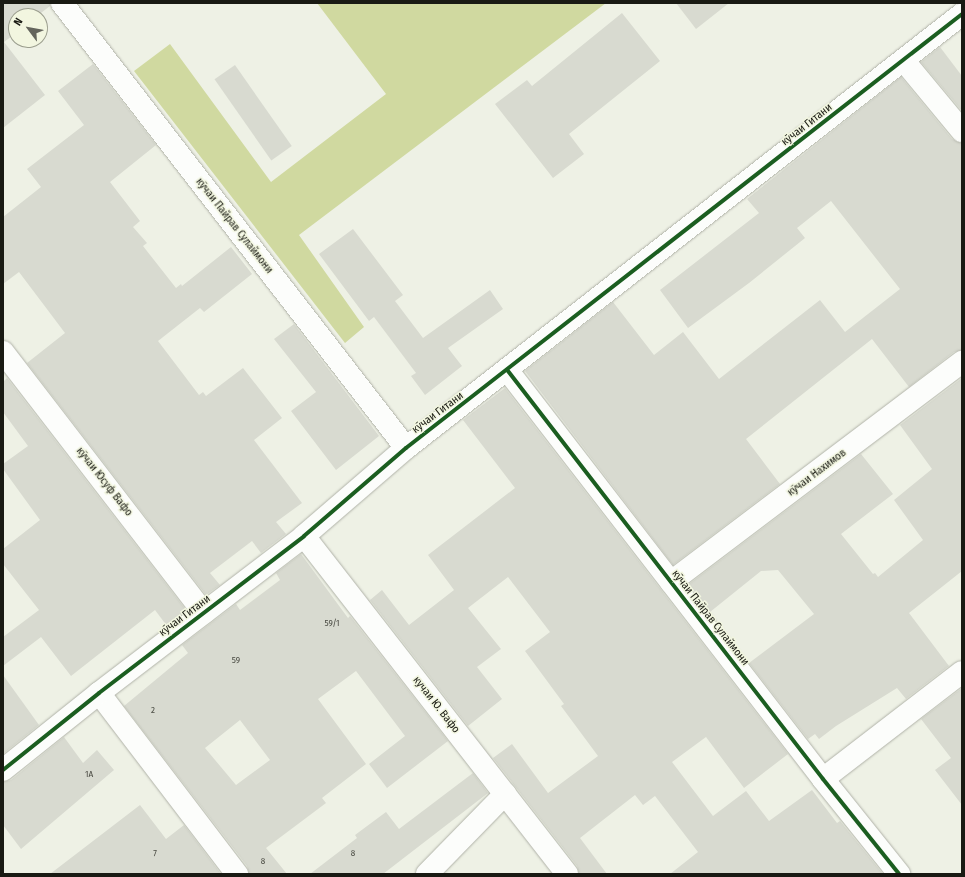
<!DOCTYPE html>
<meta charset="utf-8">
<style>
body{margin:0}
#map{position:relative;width:965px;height:877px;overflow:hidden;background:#eef1e5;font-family:"Fira Sans Condensed",sans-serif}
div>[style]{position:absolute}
.forest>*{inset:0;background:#d0d9a0}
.building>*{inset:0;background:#d8dad0;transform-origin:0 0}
.roads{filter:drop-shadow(0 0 1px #b0b2a8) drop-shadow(0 0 1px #b0b2a8)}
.street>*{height:22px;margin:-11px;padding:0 11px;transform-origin:11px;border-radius:11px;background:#fcfdfb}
.cycleway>*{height:4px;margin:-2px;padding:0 2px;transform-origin:2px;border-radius:2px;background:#1b5e20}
span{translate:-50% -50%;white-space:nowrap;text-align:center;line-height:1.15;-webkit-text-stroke:3px #f2f6e0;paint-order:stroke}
.number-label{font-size:9px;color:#4b4c44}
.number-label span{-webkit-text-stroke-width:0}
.street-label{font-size:11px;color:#191a13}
.frame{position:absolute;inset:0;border:4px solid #191a13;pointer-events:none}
.north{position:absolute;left:8px;top:8px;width:40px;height:40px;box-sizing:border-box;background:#f2f6e0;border:1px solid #9b9e8e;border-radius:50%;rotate:302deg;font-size:11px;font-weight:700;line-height:16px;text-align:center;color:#191a13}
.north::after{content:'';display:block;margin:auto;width:14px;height:18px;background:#64655c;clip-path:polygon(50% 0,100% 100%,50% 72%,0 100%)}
</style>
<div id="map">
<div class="forest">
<div style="clip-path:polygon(317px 3px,606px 3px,299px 235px,364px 327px,345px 343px,134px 71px,170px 44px,271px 182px,386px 94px)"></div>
</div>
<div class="building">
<div style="clip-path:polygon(3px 3px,50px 3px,50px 6px,37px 16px,16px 16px,16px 33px,4px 42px,45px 95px,3px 128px)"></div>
<div style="clip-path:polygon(676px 3px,729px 3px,696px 29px)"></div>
<div style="clip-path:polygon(622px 13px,660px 61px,569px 134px,584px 154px,553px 178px,495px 104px,527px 80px,532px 86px)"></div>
<div style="clip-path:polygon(940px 47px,962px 76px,962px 111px,921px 62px)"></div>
<div style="clip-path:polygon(93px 64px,156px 145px,110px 182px,140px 221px,133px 227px,147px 243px,143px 246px,176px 288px,181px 284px,182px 286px,231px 247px,252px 274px,204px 312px,200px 308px,158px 341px,199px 395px,203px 392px,206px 396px,243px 368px,282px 418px,254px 440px,302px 503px,276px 522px,286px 534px,261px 553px,252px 541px,210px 573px,220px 585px,206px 595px,27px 363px,65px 333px,19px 272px,3px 284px,3px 217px,41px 187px,27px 169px,84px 125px,58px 91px)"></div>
<div style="left:235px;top:65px;width:99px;height:25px;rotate:55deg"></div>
<div style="clip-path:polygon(901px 77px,952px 139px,962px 143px,962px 350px,954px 352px,909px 387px,872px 339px,746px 439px,780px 484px,673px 565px,525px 371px,613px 302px,654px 355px,683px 332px,719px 379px,820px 300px,845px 332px,900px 289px,831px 201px,797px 228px,805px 238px,749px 283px,688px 328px,660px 290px,759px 213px,747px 199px)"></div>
<div style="clip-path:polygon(353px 229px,403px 295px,395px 301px,423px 338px,490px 290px,503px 309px,448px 348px,462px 366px,425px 395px,411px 376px,416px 373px,374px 317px,369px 321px,319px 254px)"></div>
<div style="clip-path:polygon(294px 324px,379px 436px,336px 470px,291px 411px,316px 392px,274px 339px)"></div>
<div style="clip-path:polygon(7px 378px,186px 610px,167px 626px,155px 610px,71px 676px,41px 637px,3px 666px,3px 637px,39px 610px,3px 564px,3px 549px,40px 520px,3px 469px,3px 464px,28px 446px,3px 412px,3px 382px)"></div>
<div style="clip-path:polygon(962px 378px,962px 571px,909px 613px,949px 666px,906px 699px,897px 688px,836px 726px,819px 739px,815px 734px,808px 739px,749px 663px,814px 614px,778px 570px,761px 571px,710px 612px,689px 584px,861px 454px,893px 494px,841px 534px,873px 574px,875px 573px,878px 577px,923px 540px,894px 500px,932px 469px,900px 425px)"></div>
<div style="clip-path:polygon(505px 388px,788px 754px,744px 788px,706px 737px,672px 762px,713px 816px,746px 791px,769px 821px,812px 790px,837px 823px,840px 821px,883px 874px,670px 874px,698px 852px,655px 796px,643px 805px,635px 795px,580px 838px,607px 874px,579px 874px,577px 866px,493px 758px,512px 744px,548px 793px,598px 756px,561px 706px,564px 704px,525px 651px,550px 632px,508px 577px,468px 608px,501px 649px,477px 667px,502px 699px,468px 726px,370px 600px,382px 590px,409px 625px,454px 590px,428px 555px,515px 488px,463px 420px)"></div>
<div style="clip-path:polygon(evenodd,301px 554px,348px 618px,350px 616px,448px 741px,387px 788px,369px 764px,405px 736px,356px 671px,318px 699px,366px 764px,322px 798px,326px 803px,266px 848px,287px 874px,249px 874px,247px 866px,124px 706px,188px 653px,182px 645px,236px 604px,240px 610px,280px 580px,276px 573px,301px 554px,240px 720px,270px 760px,236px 785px,205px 748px,240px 720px)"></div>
<div style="clip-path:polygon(3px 675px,39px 725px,3px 754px)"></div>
<div style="clip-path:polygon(962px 688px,962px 805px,935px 770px,951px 758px,921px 719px)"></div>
<div style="clip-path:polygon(64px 737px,83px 763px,97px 750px,114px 770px,21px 849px,3px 825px,3px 782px,11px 780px)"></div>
<div style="clip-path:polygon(473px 773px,488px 793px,383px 874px,310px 874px,357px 838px,355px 835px,386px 812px,399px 829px)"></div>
<div style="clip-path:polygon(140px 805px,166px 839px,184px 825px,221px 874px,50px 874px)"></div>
</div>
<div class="roads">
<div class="street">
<div style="left:62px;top:3px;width:562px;rotate:52.29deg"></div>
<div style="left:904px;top:61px;width:91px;rotate:50.4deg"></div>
<div style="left:3px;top:352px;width:329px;rotate:52.4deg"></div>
<div style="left:508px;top:371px;width:515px;rotate:52.33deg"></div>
<div style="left:823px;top:779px;width:122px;rotate:51.3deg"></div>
<div style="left:304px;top:536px;width:428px;rotate:52.1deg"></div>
<div style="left:671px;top:582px;width:365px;rotate:-37.1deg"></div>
<div style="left:99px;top:693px;width:228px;rotate:52.7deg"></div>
<div style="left:3px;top:770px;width:123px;rotate:-38.7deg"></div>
<div style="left:99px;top:693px;width:258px;rotate:-37.4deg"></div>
<div style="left:304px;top:536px;width:135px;rotate:-40.8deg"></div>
<div style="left:406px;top:448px;width:705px;rotate:-37.97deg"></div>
<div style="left:823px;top:779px;width:175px;rotate:-37.6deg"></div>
<div style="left:427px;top:874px;width:112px;rotate:-45.7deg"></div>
</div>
</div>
<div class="cycleway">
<div style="left:508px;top:371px;width:515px;rotate:52.33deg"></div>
<div style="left:823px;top:779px;width:122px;rotate:51.3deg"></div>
<div style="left:3px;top:770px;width:123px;rotate:-38.7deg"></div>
<div style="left:99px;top:693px;width:258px;rotate:-37.4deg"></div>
<div style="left:304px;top:536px;width:135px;rotate:-40.8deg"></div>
<div style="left:406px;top:448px;width:705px;rotate:-37.97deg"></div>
</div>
<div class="number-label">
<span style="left:332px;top:623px">59/1</span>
<span style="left:236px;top:660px">59</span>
<span style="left:153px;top:710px">2</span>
<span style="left:89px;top:774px">1А</span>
<span style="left:155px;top:853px">7</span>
<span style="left:353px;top:853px">8</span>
<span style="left:263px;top:861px">8</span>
</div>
<div class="street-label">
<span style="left:807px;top:125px;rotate:-38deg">кӯчаи Гитани</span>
<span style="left:234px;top:226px;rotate:52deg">кӯчаи Пайрав Сулаймони</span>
<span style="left:438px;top:413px;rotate:-37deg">кӯчаи Гитани</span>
<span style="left:817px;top:473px;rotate:-37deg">кӯчаи Нахимов</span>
<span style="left:104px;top:482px;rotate:52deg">кӯчаи Юсуф Вафо</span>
<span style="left:185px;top:616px;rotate:-37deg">кӯчаи Гитани</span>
<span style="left:710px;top:618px;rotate:52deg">кӯчаи Пайрав Сулаймони</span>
<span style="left:436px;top:705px;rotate:52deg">кучаи Ю. Вафо</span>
</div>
<div class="frame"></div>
<div class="north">N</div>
</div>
